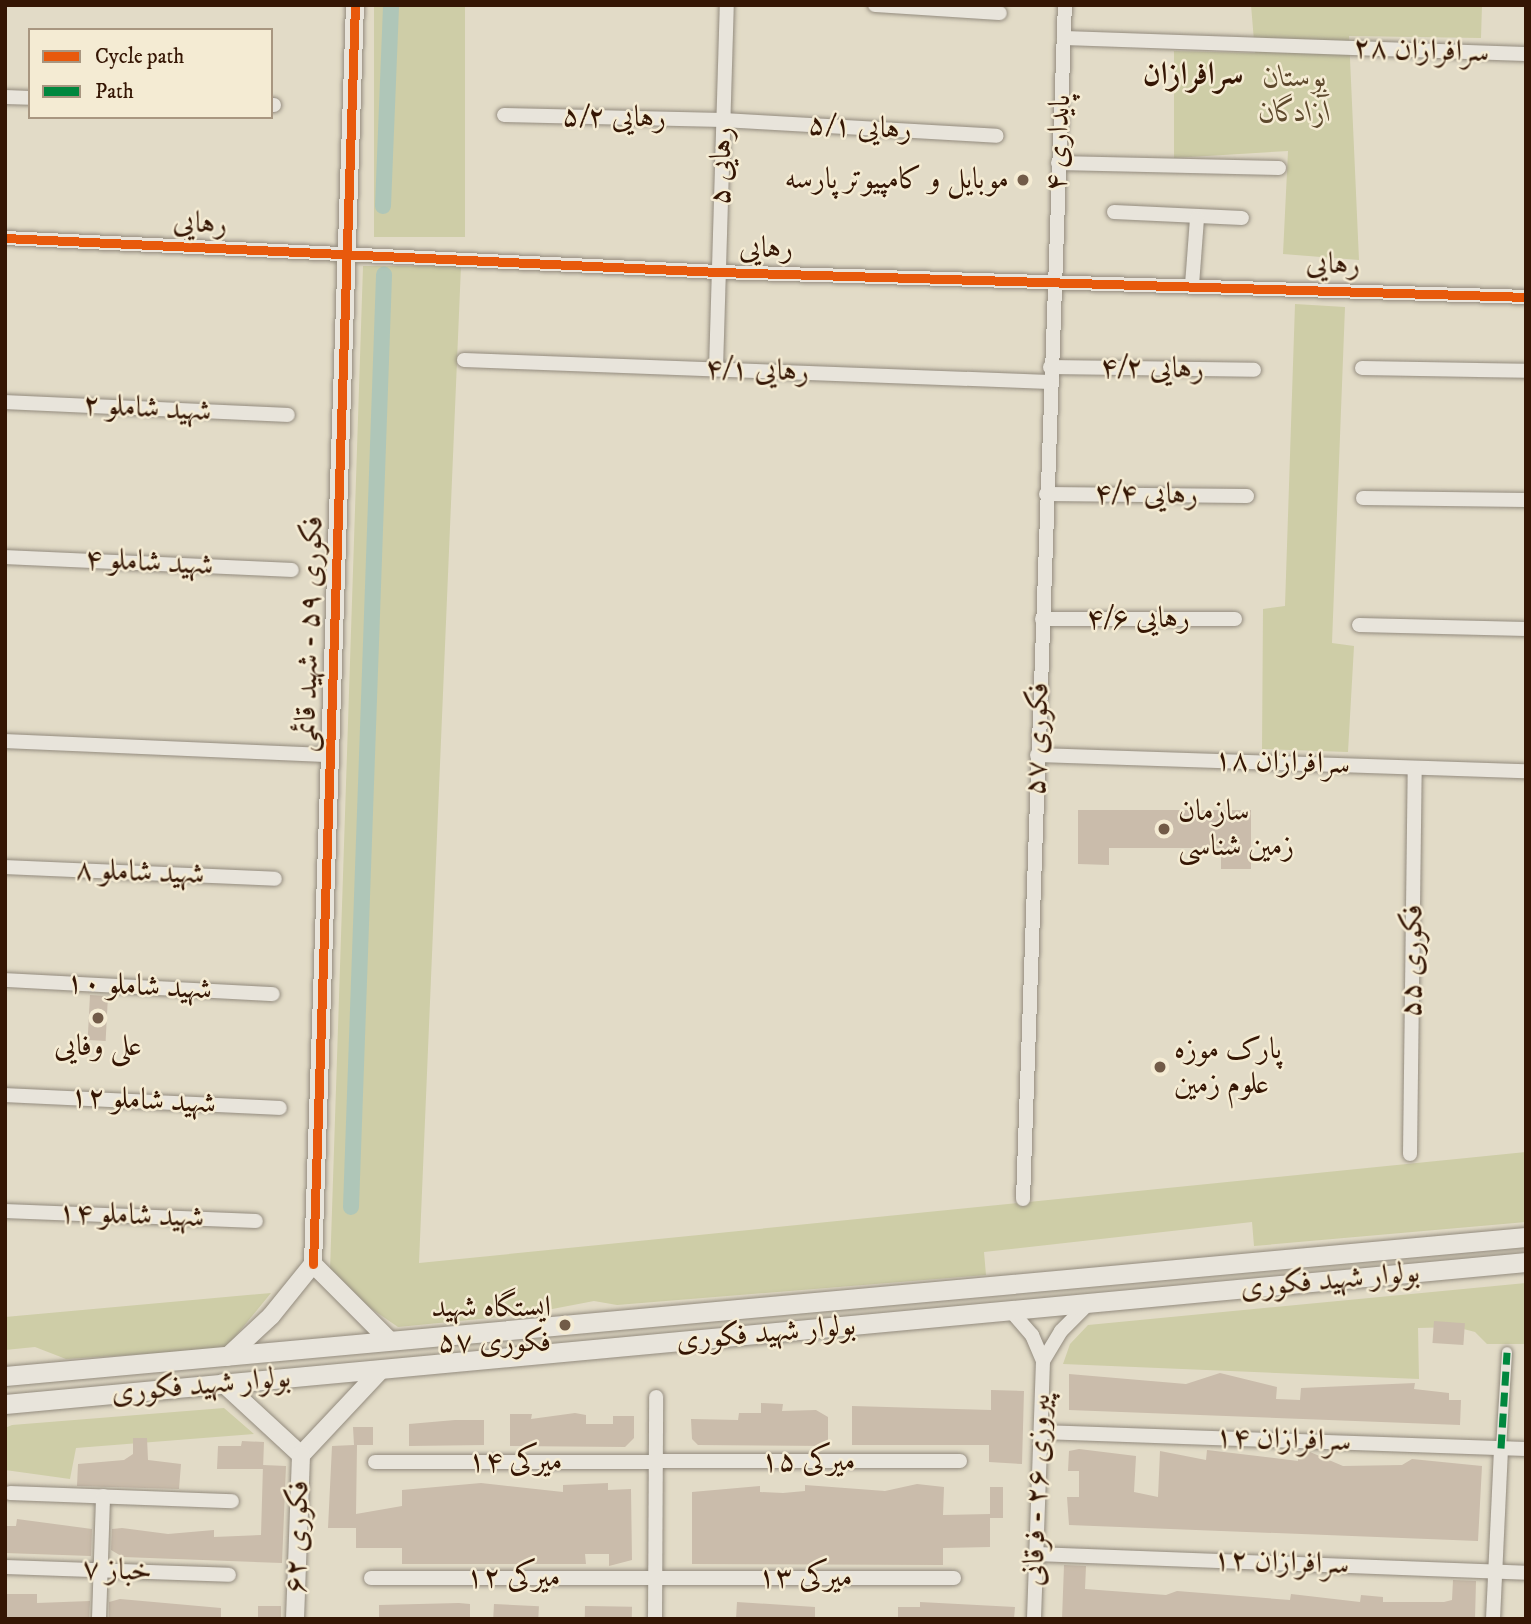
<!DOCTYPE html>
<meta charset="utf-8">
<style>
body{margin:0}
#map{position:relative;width:1531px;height:1624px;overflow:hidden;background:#e2dbc7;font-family:"IM FELL DW Pica",Amiri,serif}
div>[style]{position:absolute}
.green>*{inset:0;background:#cecda7;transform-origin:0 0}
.canal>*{height:16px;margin:-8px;padding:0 8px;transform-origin:8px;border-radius:8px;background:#afc6b8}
.building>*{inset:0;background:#cabcab;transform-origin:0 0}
.roads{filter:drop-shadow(0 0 2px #938b7e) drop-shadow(0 0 2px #938b7e)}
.pedestrian>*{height:10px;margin:-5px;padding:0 5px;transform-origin:5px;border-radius:5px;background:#e8e4db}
.minor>*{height:14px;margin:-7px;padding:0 7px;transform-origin:7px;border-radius:7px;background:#e8e4db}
.tertiary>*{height:18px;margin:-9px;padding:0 9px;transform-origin:9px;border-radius:9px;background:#e8e4db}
.secondary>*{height:19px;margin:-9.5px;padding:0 9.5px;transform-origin:9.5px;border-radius:9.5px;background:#e8e4db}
.quiet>*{height:7px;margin-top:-3.5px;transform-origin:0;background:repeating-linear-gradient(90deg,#00873e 0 14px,transparent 0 21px)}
.cycleway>*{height:9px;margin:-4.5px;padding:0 4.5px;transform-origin:4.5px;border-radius:4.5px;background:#e8590c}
.dots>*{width:19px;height:19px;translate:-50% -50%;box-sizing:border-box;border:4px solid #f4ebd3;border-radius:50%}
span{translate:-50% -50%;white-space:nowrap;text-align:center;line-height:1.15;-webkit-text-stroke:5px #f4ebd3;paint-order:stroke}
.street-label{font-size:30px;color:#351604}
.park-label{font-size:30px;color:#5e492d;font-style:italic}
.poi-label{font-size:30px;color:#351604}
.right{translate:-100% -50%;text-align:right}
.left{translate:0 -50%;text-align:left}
.neighbourhood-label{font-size:32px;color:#351604;font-weight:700}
.frame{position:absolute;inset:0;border:7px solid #351604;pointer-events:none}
.legend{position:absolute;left:28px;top:28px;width:245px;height:91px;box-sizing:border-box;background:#f4ebd3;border:2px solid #a89680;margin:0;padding:9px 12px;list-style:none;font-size:21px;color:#351604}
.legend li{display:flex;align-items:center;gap:14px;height:35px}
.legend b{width:35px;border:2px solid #a89680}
</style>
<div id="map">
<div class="green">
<div style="left:374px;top:5px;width:91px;height:232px"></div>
<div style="clip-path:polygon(1251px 5px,1482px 5px,1481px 38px,1349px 36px,1359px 260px,1283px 254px,1288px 151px,1174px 158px,1174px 51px,1255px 53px)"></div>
<div style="clip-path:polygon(363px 266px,461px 266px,419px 1263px,1526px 1152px,1526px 1222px,1254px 1246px,1252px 1222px,984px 1252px,986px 1275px,617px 1305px,594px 1301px,521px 1315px,398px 1327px,366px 1305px,330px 1271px)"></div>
<div style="clip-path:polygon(1295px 304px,1345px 307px,1332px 643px,1354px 646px,1348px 752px,1262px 749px,1263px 609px,1285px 606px)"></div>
<div style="clip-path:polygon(1526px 1283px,1526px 1344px,1487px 1344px,1475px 1332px,1456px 1327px,1418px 1328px,1419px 1379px,1063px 1364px,1070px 1344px,1088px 1325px)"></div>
<div style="clip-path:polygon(271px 1293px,225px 1349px,66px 1359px,35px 1347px,5px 1350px,5px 1317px)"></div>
<div style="clip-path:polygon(224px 1408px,254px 1434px,76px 1448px,70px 1479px,5px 1470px,5px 1428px,12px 1425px)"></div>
</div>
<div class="canal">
<div style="left:383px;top:206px;width:201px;rotate:-87.7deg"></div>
<div style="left:351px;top:1207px;width:933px;rotate:-87.97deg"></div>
</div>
<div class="building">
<div style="clip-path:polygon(1078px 810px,1251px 810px,1251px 869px,1221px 869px,1221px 848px,1109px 848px,1109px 865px,1078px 864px)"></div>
<div style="left:90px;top:995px;width:18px;height:45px;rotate:3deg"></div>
<div style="left:1434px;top:1321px;width:31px;height:22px;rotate:4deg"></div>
<div style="clip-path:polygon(1220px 1373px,1277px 1387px,1276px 1399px,1300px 1400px,1301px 1388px,1415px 1383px,1414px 1389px,1449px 1393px,1449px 1400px,1461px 1400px,1460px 1425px,1069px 1410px,1069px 1374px,1186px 1384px)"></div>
<div style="clip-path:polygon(991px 1390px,1024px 1391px,1022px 1464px,989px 1462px,989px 1445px,852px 1445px,852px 1406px,991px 1410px)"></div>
<div style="clip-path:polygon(761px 1403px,783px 1404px,782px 1411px,816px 1410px,828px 1417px,828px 1446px,698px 1445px,692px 1439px,691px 1419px,738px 1420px,739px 1413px,761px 1413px)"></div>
<div style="clip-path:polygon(575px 1413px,586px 1415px,586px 1424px,613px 1424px,613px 1416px,634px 1416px,634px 1438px,625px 1447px,510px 1446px,510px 1414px,532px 1414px,531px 1419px)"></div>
<div style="clip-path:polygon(455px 1420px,484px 1420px,484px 1445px,409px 1446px,409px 1424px)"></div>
<div style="clip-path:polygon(353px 1427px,373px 1427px,373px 1445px,357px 1445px,356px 1514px,402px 1506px,402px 1490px,481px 1483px,563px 1492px,563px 1485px,608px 1483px,608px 1490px,631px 1489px,632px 1560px,609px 1566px,609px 1554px,585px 1554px,586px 1564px,402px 1564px,402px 1548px,356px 1548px,356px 1528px,328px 1528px,332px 1446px,354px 1445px)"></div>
<div style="clip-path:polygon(133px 1438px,147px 1438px,148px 1460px,181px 1464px,179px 1489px,77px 1486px,78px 1464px,124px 1460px,133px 1454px)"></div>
<div style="clip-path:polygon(242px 1441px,264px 1442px,263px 1469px,217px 1469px,218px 1446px,241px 1446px)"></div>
<div style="clip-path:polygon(1079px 1449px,1136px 1456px,1134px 1492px,1158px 1497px,1160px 1451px,1206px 1460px,1207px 1450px,1298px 1461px,1298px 1452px,1310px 1452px,1343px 1466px,1402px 1465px,1412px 1459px,1482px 1466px,1478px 1541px,1069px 1525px,1067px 1497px,1079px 1497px,1079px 1471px,1068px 1471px,1069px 1451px)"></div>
<div style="clip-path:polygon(263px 1465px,286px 1466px,282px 1563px,123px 1557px,111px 1550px,112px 1529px,122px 1528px,168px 1534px,214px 1530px,214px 1537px,261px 1535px)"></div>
<div style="clip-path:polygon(917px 1484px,944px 1487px,943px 1515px,990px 1514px,990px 1547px,943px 1548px,943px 1565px,692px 1564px,692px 1492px,760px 1486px,760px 1492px,783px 1493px,805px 1491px,805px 1485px,885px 1491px)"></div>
<div style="left:1003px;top:1487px;width:31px;height:13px;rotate:90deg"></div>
<div style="clip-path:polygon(17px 1519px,92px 1529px,91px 1556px,5px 1553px,5px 1526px,16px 1526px)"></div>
<div style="clip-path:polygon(1064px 1565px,1086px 1566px,1085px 1589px,1166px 1595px,1177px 1591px,1290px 1600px,1291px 1594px,1360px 1602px,1361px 1595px,1383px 1597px,1383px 1602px,1444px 1602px,1452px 1600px,1453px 1580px,1476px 1581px,1475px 1619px,1062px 1619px)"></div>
<div style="clip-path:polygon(5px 1594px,37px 1594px,37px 1603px,90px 1601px,89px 1619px,5px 1619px)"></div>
<div style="clip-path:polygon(120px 1599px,221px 1608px,221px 1619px,109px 1619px,109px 1602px)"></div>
<div style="clip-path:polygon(737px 1602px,815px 1607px,815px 1619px,736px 1619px)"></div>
<div style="clip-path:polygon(920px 1602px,1015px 1607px,1014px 1619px,898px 1619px,898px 1607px,920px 1607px)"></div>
<div style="clip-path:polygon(459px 1603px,470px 1604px,470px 1619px,379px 1619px,379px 1605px)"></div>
<div style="left:494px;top:1604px;width:45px;height:15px;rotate:3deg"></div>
<div style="left:258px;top:1606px;width:23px;height:13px"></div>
<div style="left:585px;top:1606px;width:47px;height:13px;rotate:1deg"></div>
</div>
<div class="roads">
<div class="pedestrian">
<div style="left:1501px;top:1448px;width:96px;rotate:-86.4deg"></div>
</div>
<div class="minor">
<div style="left:875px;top:5px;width:125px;rotate:3.7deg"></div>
<div style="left:1064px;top:38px;width:462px;rotate:2deg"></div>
<div style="left:5px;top:97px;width:25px;rotate:2deg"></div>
<div style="left:271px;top:105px;width:3px"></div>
<div style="left:504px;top:115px;width:219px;rotate:1.3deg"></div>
<div style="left:723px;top:120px;width:274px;rotate:3.3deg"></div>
<div style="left:1058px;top:163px;width:221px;rotate:1.3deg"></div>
<div style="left:1114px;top:212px;width:128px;rotate:2.7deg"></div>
<div style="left:5px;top:238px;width:715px;rotate:2.73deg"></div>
<div style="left:719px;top:272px;width:807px;rotate:1.77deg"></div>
<div style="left:1192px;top:285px;width:67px;rotate:-85.7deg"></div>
<div style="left:464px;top:360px;width:586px;rotate:2.15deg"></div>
<div style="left:1050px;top:367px;width:204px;rotate:0.8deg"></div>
<div style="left:1362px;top:368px;width:164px;rotate:1deg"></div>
<div style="left:716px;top:369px;width:364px;rotate:-88.3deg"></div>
<div style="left:5px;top:402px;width:283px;rotate:2.6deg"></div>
<div style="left:1046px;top:494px;width:201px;rotate:0.6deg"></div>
<div style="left:1363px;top:498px;width:163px;rotate:0.7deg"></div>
<div style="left:5px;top:557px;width:287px;rotate:2.6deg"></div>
<div style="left:1042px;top:619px;width:193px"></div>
<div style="left:1359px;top:625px;width:167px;rotate:1.4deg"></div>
<div style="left:5px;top:741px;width:325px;rotate:2.5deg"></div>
<div style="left:1037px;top:755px;width:489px;rotate:1.9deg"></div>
<div style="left:5px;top:867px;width:270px;rotate:2.5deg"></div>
<div style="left:5px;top:980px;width:268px;rotate:3deg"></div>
<div style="left:5px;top:1095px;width:275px;rotate:2.7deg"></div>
<div style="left:1410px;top:1154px;width:386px;rotate:-89.3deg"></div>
<div style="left:1023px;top:1199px;width:1195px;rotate:-87.99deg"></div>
<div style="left:5px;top:1211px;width:251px;rotate:2.3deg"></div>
<div style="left:1011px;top:1311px;width:32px;rotate:49deg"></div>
<div style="left:1032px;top:1335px;width:28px;rotate:67deg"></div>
<div style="left:1043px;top:1361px;width:258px;rotate:92deg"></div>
<div style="left:1043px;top:1361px;width:35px;rotate:-59deg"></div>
<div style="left:1061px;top:1331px;width:38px;rotate:-45deg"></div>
<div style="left:1041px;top:1432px;width:485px;rotate:2deg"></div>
<div style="left:375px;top:1462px;width:585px;rotate:-0.1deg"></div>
<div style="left:10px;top:1493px;width:222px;rotate:2.1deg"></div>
<div style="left:1036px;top:1554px;width:490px;rotate:2.2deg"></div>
<div style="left:5px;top:1567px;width:224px;rotate:2deg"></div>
<div style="left:371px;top:1578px;width:583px"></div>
<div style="left:99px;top:1619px;width:123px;rotate:-88.1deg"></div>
<div style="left:655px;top:1619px;width:222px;rotate:-89.7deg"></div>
<div style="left:1493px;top:1619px;width:171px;rotate:-87.3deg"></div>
</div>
<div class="tertiary">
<div style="left:313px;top:1264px;width:1260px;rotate:-88.09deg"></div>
<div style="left:313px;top:1264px;width:109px;rotate:45deg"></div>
<div style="left:227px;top:1357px;width:60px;rotate:-43deg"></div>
<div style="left:271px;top:1316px;width:67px;rotate:-51.1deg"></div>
<div style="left:223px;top:1383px;width:106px;rotate:42.7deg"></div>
<div style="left:301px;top:1455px;width:115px;rotate:-46.8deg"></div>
<div style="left:295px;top:1619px;width:164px;rotate:-87.9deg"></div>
</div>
<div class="secondary">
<div style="left:5px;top:1376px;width:1527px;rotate:-5.22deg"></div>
<div style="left:5px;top:1404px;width:1528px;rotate:-5.33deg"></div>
</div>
</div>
<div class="quiet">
<div style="left:1501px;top:1448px;width:96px;rotate:-86.4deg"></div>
</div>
<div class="cycleway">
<div style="left:5px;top:238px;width:715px;rotate:2.73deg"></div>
<div style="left:719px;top:272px;width:807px;rotate:1.77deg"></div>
<div style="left:313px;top:1264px;width:1260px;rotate:-88.09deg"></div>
</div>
<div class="dots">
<div style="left:1023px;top:180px;background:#725b48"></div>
<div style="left:1164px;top:829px;background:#725b48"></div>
<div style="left:98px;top:1018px;background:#725b48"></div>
<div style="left:1160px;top:1067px;background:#725b48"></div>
<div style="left:565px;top:1325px;background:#725b48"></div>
</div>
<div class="street-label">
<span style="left:1421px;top:51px;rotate:2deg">سرافرازان ۲۸</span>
<span style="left:614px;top:118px;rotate:1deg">رهایی ۵/۲</span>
<span style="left:860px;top:128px;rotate:3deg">رهایی ۵/۱</span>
<span style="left:1059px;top:143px;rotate:-87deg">پایداری ۴</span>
<span style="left:722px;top:166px;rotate:-88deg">رهایی ۵</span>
<span style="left:200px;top:224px;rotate:3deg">رهایی</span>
<span style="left:766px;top:249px;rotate:1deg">رهایی</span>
<span style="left:1333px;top:265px;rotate:2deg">رهایی</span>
<span style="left:1152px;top:369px;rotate:1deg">رهایی ۴/۲</span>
<span style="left:757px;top:371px;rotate:2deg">رهایی ۴/۱</span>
<span style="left:147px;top:409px;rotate:3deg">شهید شاملو ۲</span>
<span style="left:1146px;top:495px;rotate:1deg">رهایی ۴/۴</span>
<span style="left:149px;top:563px;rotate:3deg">شهید شاملو ۴</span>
<span style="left:1138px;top:619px">رهایی ۴/۶</span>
<span style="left:310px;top:634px;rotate:-88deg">فکوری ۵۹ - شهید قائمی</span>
<span style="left:1038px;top:739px;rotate:-88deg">فکوری ۵۷</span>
<span style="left:1282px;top:763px;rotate:2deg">سرافرازان ۱۸</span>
<span style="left:140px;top:873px;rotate:2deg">شهید شاملو ۸</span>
<span style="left:1413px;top:961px;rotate:-89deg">فکوری ۵۵</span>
<span style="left:139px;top:987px;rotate:3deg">شهید شاملو ۱۰</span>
<span style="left:143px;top:1101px;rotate:3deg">شهید شاملو ۱۲</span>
<span style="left:131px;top:1216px;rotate:2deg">شهید شاملو ۱۴</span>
<span style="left:1330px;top:1281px;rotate:-5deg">بولوار شهید فکوری</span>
<span style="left:766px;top:1334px;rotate:-5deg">بولوار شهید فکوری</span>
<span style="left:201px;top:1386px;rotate:-5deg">بولوار شهید فکوری</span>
<span style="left:1283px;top:1440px;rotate:2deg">سرافرازان ۱۴</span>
<span style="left:515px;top:1462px">میرکی ۱۴</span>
<span style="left:808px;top:1462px">میرکی ۱۵</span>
<span style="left:1038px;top:1490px;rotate:-88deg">پیروزی ۲۶ - فرقانی</span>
<span style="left:298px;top:1537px;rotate:-88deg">فکوری ۶۲</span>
<span style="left:1281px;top:1563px;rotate:2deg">سرافرازان ۱۲</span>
<span style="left:117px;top:1571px;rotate:2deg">خباز ۷</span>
<span style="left:513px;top:1578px">میرکی ۱۲</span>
<span style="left:805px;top:1578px">میرکی ۱۳</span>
</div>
<div class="park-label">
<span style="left:1295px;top:95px">بوستان<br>آزادگان</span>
</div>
<div class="poi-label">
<span class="right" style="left:1009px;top:180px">موبایل و کامپیوتر پارسه</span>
<span class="left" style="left:1178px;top:829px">سازمان<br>زمین شناسی</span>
<span style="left:98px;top:1047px">علی وفایی</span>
<span class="left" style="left:1174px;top:1067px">پارک موزه<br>علوم زمین</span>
<span class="right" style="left:551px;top:1325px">ایستگاه شهید<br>فکوری ۵۷</span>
</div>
<div class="neighbourhood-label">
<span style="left:1193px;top:75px">سرافرازان</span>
</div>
<div class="frame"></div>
<ul class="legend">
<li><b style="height:9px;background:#e8590c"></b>Cycle path</li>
<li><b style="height:9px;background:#00873e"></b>Path</li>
</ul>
</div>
